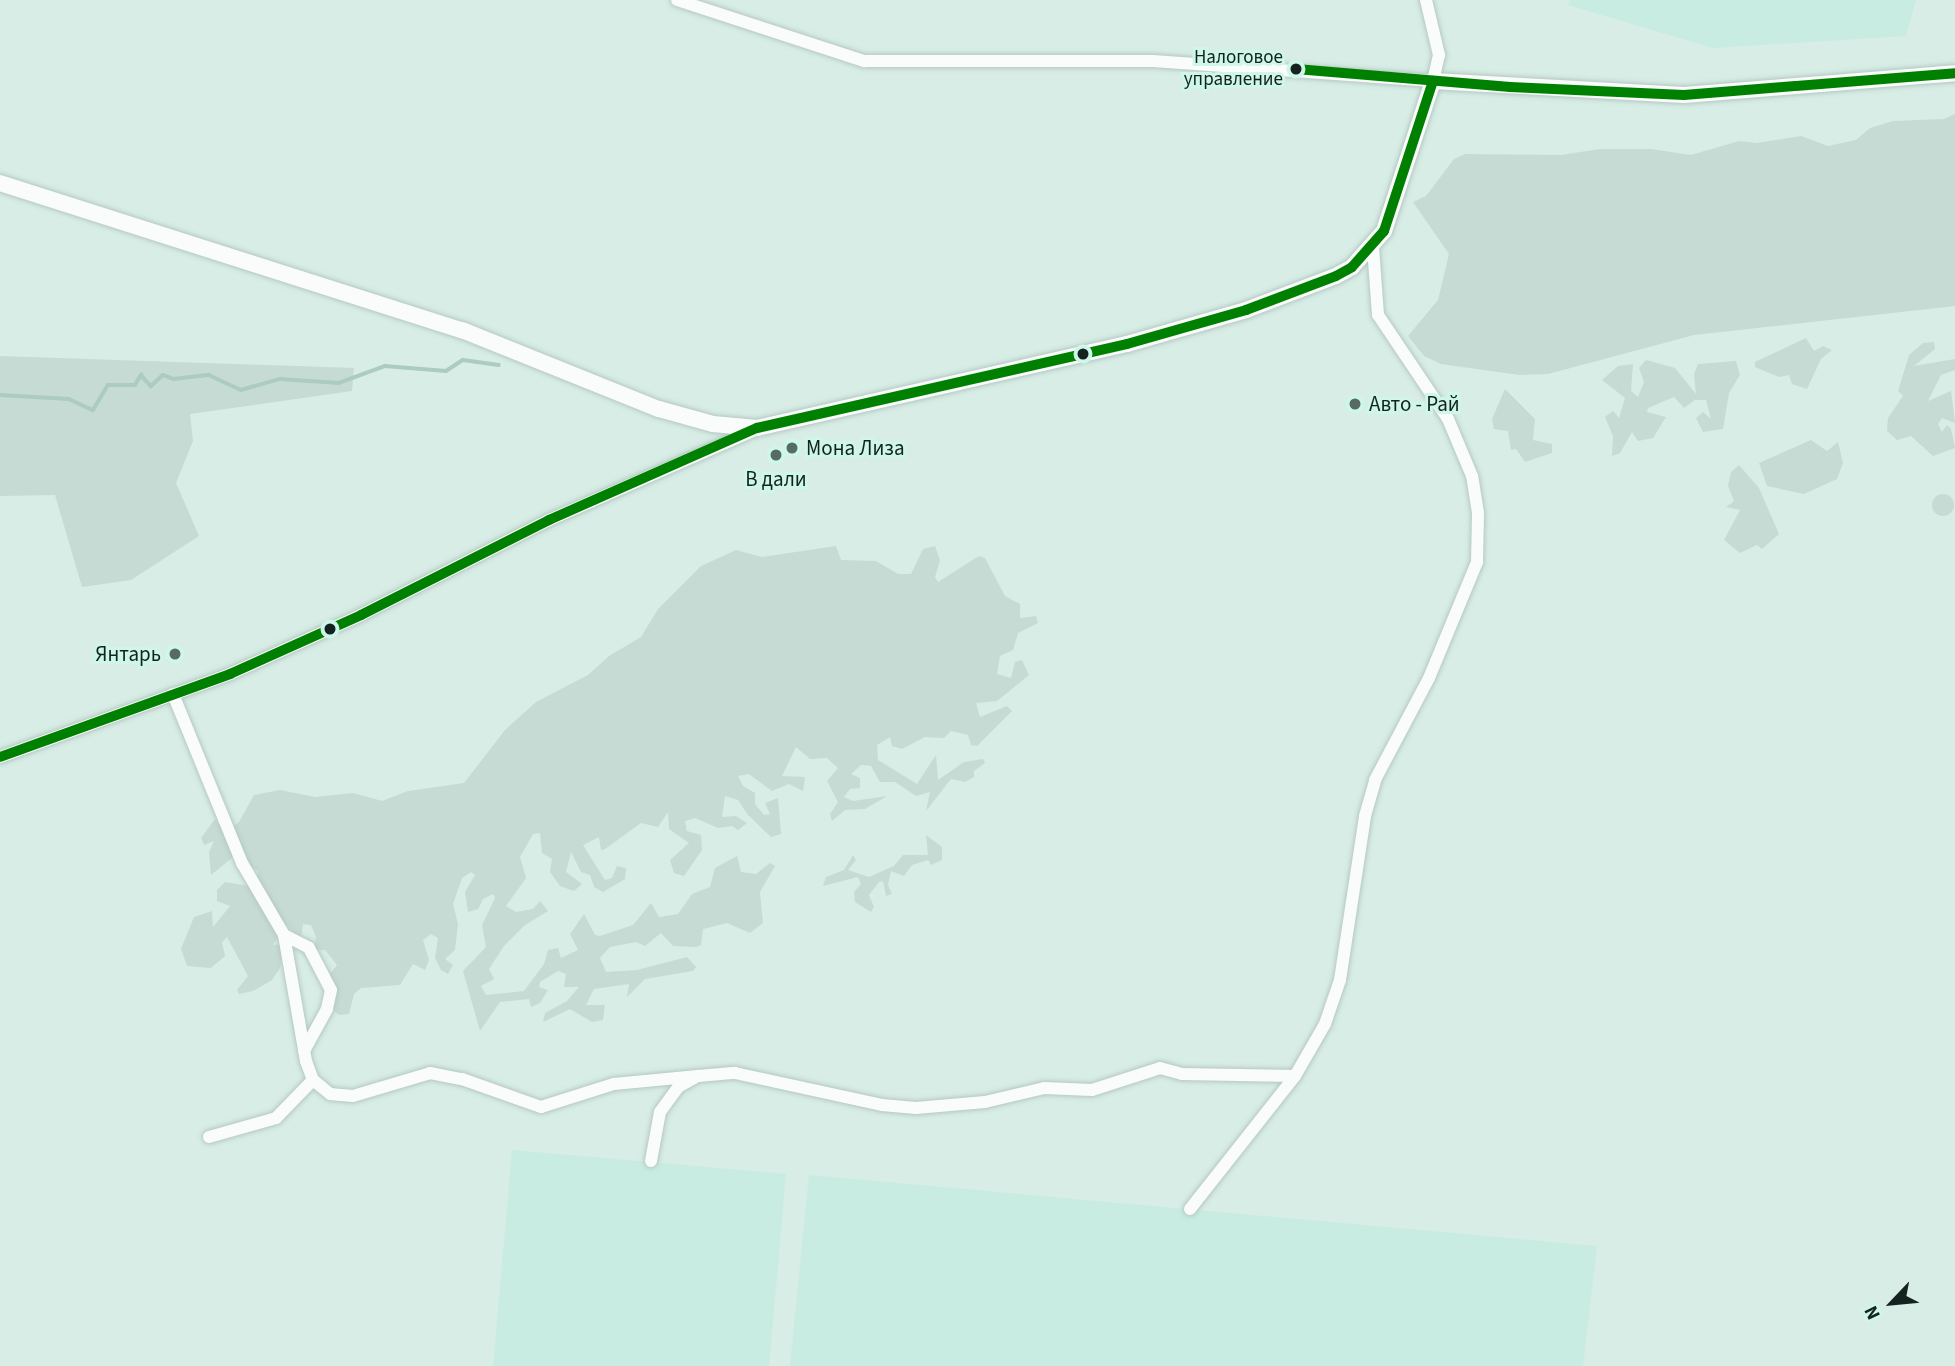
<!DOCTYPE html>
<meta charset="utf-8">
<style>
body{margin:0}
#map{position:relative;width:1955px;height:1366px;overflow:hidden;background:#d7ede6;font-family:"Source Sans 3",sans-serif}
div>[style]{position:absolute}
.built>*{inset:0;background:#c8ece1;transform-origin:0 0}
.green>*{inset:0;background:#c6dbd4}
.round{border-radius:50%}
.stream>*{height:3.5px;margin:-1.75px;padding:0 1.75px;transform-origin:1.75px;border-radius:1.75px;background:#accbc2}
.roads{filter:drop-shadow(0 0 2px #b6c8c3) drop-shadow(0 0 2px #b6c8c3)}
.minor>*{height:12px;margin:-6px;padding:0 6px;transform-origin:6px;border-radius:6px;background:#f9fcfb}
.tertiary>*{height:16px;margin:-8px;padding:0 8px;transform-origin:8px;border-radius:8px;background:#f9fcfb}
.bus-1>*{height:10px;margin:-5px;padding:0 5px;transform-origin:5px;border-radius:5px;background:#008000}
.dots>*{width:19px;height:19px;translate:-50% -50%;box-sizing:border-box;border:4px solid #cef6e9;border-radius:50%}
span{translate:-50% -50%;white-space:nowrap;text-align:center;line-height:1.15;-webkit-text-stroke:6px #cef6e9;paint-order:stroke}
.bus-label{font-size:19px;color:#14231f}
.right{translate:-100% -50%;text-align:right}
.poi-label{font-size:21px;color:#14231f}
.left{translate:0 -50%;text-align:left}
.north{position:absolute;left:1857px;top:1268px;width:70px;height:70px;-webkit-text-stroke:5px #cef6e9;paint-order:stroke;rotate:244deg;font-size:19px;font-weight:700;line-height:28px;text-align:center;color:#14231f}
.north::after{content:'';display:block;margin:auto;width:24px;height:32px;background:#14231f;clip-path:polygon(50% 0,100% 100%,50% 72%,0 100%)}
</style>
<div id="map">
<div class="built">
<div style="clip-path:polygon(1570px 0,1916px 0,1906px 36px,1713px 48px,1568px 5px)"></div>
<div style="left:512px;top:1150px;width:275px;height:217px;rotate:5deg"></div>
<div style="clip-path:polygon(809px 1175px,1597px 1246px,1583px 1366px,790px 1366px)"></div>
</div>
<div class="green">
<div style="clip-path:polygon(1955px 114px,1955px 306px,1694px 335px,1548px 374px,1519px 375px,1441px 364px,1424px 356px,1408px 336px,1438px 300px,1449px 254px,1413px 202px,1426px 196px,1454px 159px,1465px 154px,1561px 155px,1600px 149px,1651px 149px,1691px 155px,1739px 141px,1757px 143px,1801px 136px,1828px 146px,1856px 140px,1870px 128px,1893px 121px,1944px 119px)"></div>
<div style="clip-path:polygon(1806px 338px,1814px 351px,1823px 346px,1832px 350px,1821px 359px,1807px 389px,1792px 384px,1789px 375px,1779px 377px,1755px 367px,1755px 362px)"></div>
<div style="clip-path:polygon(1934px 342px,1935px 349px,1914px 366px,1955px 359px,1955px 370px,1941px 375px,1928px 401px,1951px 391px,1955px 423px,1942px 418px,1938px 424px,1942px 432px,1947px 425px,1951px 429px,1955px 448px,1933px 456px,1911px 436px,1897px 440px,1887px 431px,1888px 418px,1903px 396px,1898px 391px,1909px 355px,1923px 343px)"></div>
<div style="clip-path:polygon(0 356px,354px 368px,352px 391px,190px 414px,193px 441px,176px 483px,199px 536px,131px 580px,82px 587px,55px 495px,0 496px)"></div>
<div style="clip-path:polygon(1646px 360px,1675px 368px,1696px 394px,1694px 374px,1698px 364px,1736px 361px,1740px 375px,1729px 393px,1723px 429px,1703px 432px,1696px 418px,1703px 412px,1711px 419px,1706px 400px,1695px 400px,1684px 408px,1674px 397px,1648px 408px,1647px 412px,1666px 417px,1653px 438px,1638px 441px,1632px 432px,1620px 453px,1612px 456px,1613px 436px,1605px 417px,1613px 411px,1619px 418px,1625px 398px,1602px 380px,1618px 366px,1633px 364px,1631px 391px,1638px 397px,1644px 382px,1639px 368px)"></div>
<div style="clip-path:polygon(1505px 389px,1535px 419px,1533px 440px,1552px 444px,1552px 453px,1525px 462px,1516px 449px,1511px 450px,1508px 431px,1494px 429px,1492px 419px)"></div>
<div style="clip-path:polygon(1811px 440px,1827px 451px,1838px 442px,1843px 463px,1837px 479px,1804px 494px,1767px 486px,1759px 463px)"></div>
<div style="clip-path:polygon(1739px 465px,1759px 488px,1779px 534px,1762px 549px,1757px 545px,1740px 553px,1724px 540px,1740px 510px,1726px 507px,1734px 501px,1728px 486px,1731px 472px)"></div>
<div class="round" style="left:1932px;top:494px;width:22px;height:22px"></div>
<div style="clip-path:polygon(836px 546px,841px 560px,876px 561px,898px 574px,911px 574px,923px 549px,935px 546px,940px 560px,935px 577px,938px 582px,979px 556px,985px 558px,1005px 596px,1020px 604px,1020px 618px,1036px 616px,1038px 623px,1018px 633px,1013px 650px,1000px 656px,997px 674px,1011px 678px,1015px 662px,1022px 660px,1029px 675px,997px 701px,976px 703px,980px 717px,1007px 706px,1012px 711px,977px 746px,971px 745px,968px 735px,951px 731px,944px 738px,925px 737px,902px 749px,892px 746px,890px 737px,877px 745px,878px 760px,917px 784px,936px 755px,938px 780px,964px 762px,983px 759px,985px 763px,974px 771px,974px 777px,965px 782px,951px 779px,926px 811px,930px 792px,916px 796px,895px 782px,880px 782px,871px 766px,861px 765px,851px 774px,860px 778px,860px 788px,850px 789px,844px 797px,853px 801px,887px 796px,865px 809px,845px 810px,832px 821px,830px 814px,838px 802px,827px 781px,838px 768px,827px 758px,810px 759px,796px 747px,782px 776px,805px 777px,803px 791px,789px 784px,772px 791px,749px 774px,738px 776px,743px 786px,755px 793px,755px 804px,764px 815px,770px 814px,765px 803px,778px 798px,781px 834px,771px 837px,748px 815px,738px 800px,725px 796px,722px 817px,736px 816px,747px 823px,738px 830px,732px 826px,718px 828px,695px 818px,685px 821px,687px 831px,701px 835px,702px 850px,684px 876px,674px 873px,670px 860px,689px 843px,669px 829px,668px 812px,658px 827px,641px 823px,605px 849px,601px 850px,599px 837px,583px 845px,605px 880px,612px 878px,617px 866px,626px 868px,625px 879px,603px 892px,594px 887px,590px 875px,581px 872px,571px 852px,566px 872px,582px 884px,574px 891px,560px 886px,550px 872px,552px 859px,542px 853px,540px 833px,533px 834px,520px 857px,526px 878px,506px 906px,516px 912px,533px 909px,540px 901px,548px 911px,525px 925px,504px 946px,489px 969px,494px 979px,481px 986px,486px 995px,524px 991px,544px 964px,548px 950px,558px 948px,561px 958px,578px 950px,570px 934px,584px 914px,595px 935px,600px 936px,633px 925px,651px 903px,659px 917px,678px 914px,692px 894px,710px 887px,715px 868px,737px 856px,741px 872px,756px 874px,770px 863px,775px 866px,760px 892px,763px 923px,750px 933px,727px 923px,703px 929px,701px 945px,696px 947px,673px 946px,661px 933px,645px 946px,636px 942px,610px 947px,600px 958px,606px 972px,637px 970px,687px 957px,696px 967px,693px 971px,645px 979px,627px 997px,629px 984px,594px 989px,586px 1005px,605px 1005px,603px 1020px,592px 1022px,570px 1009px,543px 1022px,545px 1013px,567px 1001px,579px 987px,564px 987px,566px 974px,558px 971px,540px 982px,539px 987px,548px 990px,540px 1003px,531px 1007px,529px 999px,500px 1002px,480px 1031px,463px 971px,486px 947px,482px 925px,495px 898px,493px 894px,483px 899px,478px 909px,468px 912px,465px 892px,475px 875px,471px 872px,462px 878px,453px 904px,458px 924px,455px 950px,445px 959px,453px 965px,448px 974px,441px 970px,435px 958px,438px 938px,431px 934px,423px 940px,429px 960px,425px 970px,413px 964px,400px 985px,361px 988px,354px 994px,349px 1014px,339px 1015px,332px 1009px,330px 974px,337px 965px,325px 950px,314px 950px,316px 937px,311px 925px,303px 924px,301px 939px,286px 924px,273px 945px,283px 944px,280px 968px,272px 980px,253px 991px,239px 994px,237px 990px,248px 976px,227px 937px,222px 942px,225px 956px,211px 968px,187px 966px,181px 949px,194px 917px,212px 911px,213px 927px,230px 906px,217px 901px,217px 890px,225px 882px,249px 886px,257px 879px,258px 871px,244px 863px,243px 849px,211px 875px,209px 852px,214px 841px,204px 845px,201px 838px,215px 819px,224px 832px,239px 822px,254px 795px,280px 790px,315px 797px,353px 793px,382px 801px,408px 791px,464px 783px,505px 730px,536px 702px,588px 675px,609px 656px,641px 637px,658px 609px,701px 566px,736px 550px,762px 557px)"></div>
<div style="clip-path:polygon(926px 835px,942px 847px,942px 860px,931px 865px,928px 860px,912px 865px,904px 876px,891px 871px,888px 885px,892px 894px,886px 896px,883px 881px,879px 882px,869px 895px,874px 907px,871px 912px,855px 902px,854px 892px,861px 884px,858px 877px,823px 886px,826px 877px,844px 870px,853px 855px,856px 860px,848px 870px,869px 877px,894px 866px,903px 855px,928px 855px)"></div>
</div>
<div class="stream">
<div style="left:0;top:395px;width:69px;rotate:3.3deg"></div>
<div style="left:69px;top:399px;width:26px;rotate:25deg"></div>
<div style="left:93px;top:410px;width:29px;rotate:-59deg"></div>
<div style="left:108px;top:385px;width:27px"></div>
<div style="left:135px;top:385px;width:12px;rotate:-59deg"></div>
<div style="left:141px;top:375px;width:15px;rotate:48deg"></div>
<div style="left:151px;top:386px;width:16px;rotate:-43deg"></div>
<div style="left:163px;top:375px;width:12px;rotate:20deg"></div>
<div style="left:174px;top:379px;width:35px;rotate:-7deg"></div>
<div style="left:209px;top:375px;width:35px;rotate:25deg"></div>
<div style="left:241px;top:390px;width:41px;rotate:-15.8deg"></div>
<div style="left:280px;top:379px;width:59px;rotate:3.9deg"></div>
<div style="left:339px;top:383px;width:49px;rotate:-20.3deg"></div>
<div style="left:385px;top:366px;width:61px;rotate:4.7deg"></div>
<div style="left:446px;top:371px;width:20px;rotate:-33deg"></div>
<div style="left:463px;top:360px;width:36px;rotate:8deg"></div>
</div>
<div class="roads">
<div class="minor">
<div style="left:677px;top:0;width:197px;rotate:18.1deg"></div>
<div style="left:864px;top:61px;width:289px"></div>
<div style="left:1153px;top:61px;width:281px;rotate:4.1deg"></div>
<div style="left:1433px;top:81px;width:27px;rotate:-77deg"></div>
<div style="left:1439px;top:55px;width:57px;rotate:-103.3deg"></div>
<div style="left:173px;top:694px;width:183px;rotate:67.8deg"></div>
<div style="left:242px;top:863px;width:83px;rotate:59.7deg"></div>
<div style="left:284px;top:935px;width:128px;rotate:80.1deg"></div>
<div style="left:306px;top:1061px;width:20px;rotate:70deg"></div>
<div style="left:313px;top:1080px;width:22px;rotate:39deg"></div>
<div style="left:330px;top:1094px;width:23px;rotate:5deg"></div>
<div style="left:353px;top:1096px;width:80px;rotate:-16.6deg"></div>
<div style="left:430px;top:1073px;width:33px;rotate:11deg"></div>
<div style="left:462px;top:1079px;width:84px;rotate:19.5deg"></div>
<div style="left:541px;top:1107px;width:77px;rotate:-17.5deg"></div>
<div style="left:614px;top:1084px;width:84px;rotate:-5.4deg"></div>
<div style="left:0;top:757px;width:245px;rotate:-19.8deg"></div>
<div style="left:230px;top:674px;width:144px;rotate:-24.2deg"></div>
<div style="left:361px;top:615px;width:211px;rotate:-26.8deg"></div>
<div style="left:549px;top:520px;width:227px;rotate:-23.6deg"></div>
<div style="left:284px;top:935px;width:28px;rotate:27deg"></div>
<div style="left:309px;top:948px;width:47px;rotate:62.4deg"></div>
<div style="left:331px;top:990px;width:19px;rotate:102deg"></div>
<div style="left:327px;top:1009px;width:48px;rotate:118.7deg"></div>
<div style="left:209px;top:1137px;width:70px;rotate:-15.8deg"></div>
<div style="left:276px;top:1118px;width:53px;rotate:-45.8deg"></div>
<div style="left:651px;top:1161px;width:50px;rotate:-79.6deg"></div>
<div style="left:660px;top:1112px;width:31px;rotate:-54deg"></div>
<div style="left:678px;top:1087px;width:23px;rotate:-29deg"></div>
<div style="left:698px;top:1076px;width:37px;rotate:-5deg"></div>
<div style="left:735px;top:1073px;width:150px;rotate:12.3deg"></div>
<div style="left:882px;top:1105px;width:34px;rotate:5deg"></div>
<div style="left:916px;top:1108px;width:69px;rotate:-5deg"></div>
<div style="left:985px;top:1102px;width:61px;rotate:-13.3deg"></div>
<div style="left:1044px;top:1088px;width:48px;rotate:2.4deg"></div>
<div style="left:1092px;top:1090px;width:71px;rotate:-17.9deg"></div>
<div style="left:1160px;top:1068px;width:23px;rotate:15deg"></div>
<div style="left:1182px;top:1074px;width:113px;rotate:1deg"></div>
<div style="left:1190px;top:1209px;width:169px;rotate:-51.7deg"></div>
<div style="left:1295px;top:1076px;width:60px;rotate:-60deg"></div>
<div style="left:1325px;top:1024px;width:46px;rotate:-71.2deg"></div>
<div style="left:1340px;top:980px;width:166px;rotate:-81.3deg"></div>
<div style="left:1365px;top:816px;width:37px;rotate:-74deg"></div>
<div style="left:1375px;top:780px;width:115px;rotate:-62.1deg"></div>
<div style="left:1429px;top:678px;width:126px;rotate:-67.5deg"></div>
<div style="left:1477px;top:562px;width:49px;rotate:-88.8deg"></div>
<div style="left:1478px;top:513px;width:37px;rotate:-99deg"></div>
<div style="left:1472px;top:476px;width:62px;rotate:-112.8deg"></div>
<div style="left:1448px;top:419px;width:125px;rotate:-123.9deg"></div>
<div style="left:1378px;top:315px;width:68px;rotate:-94.2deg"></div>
</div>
<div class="tertiary">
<div style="left:0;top:183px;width:485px;rotate:17.7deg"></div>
<div style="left:462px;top:330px;width:212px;rotate:21.9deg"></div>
<div style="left:659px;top:409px;width:56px;rotate:15.5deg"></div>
<div style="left:713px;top:424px;width:44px;rotate:5.2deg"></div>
<div style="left:757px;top:428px;width:379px;rotate:-12.8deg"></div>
<div style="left:1127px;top:344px;width:124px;rotate:-15.9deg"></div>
<div style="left:1246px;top:310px;width:96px;rotate:-20.7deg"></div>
<div style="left:1336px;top:276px;width:18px;rotate:-29deg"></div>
<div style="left:1352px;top:267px;width:48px;rotate:-48.4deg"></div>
<div style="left:1384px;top:231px;width:158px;rotate:-71.9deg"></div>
<div style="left:1433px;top:81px;width:251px;rotate:3.2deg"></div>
<div style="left:1684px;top:95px;width:272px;rotate:-4.6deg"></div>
</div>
</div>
<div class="bus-1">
<div style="left:1296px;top:69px;width:215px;rotate:4.8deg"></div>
<div style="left:1510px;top:87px;width:174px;rotate:2.6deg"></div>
<div style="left:1684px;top:95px;width:272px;rotate:-4.6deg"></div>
<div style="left:0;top:757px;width:245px;rotate:-19.8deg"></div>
<div style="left:230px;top:674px;width:144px;rotate:-24.2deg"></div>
<div style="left:361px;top:615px;width:211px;rotate:-26.8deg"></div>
<div style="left:549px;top:520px;width:227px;rotate:-23.9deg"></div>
<div style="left:757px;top:428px;width:379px;rotate:-12.8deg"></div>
<div style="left:1127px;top:344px;width:124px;rotate:-15.9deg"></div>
<div style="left:1246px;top:310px;width:96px;rotate:-20.7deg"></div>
<div style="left:1336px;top:276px;width:18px;rotate:-29deg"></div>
<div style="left:1352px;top:267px;width:48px;rotate:-48.4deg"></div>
<div style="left:1384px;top:231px;width:158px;rotate:-71.9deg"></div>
</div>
<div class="dots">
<div style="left:1296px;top:69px;background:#14231f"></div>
<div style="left:1083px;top:354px;background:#14231f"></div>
<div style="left:1355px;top:404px;background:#586a65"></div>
<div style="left:792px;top:448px;background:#586a65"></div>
<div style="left:776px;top:455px;background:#586a65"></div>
<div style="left:330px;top:629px;background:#14231f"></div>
<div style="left:175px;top:654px;background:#586a65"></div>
</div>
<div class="bus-label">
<span class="right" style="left:1283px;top:69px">Налоговое<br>управление</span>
</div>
<div class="poi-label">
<span class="left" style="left:1369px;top:404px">Авто - Рай</span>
<span class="left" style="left:806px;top:448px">Мона Лиза</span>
<span style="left:776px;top:479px">В дали</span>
<span class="right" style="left:161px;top:654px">Янтарь</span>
</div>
<div class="north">N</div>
</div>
